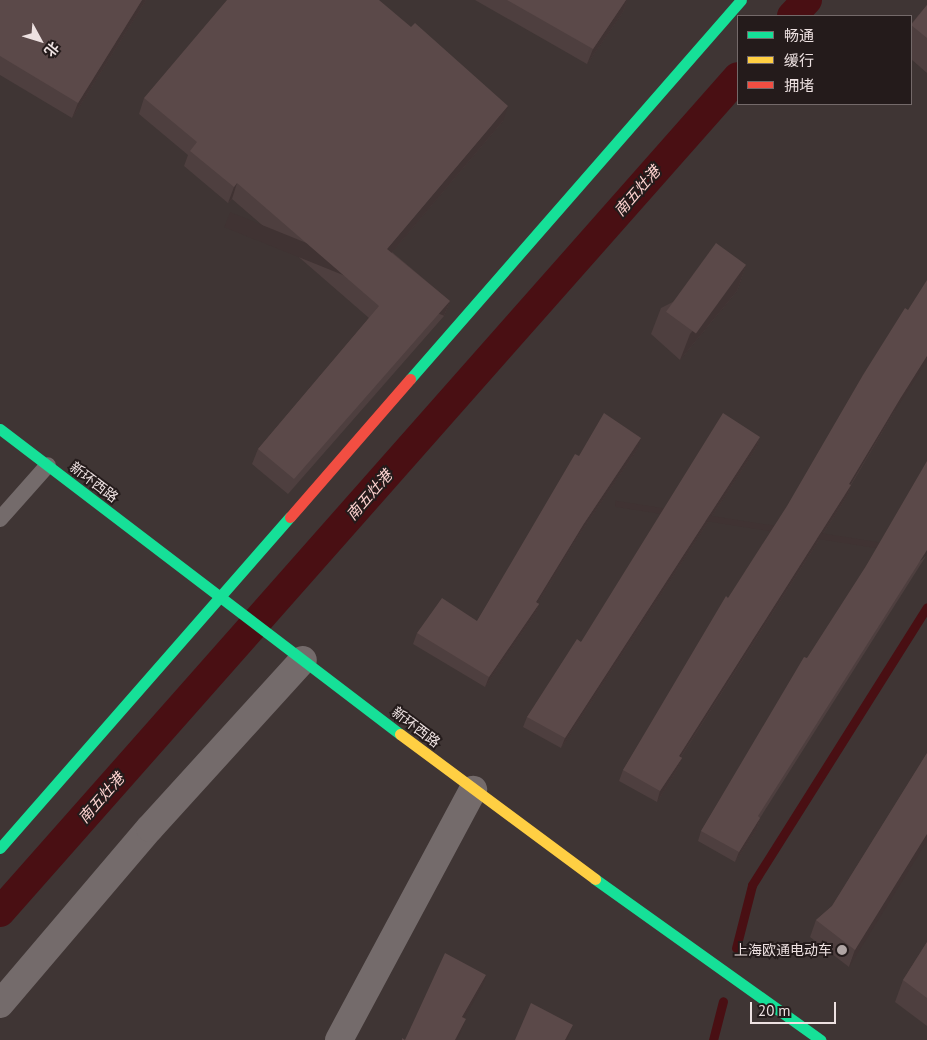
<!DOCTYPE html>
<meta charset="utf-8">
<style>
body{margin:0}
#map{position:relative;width:927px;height:1040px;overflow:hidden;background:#3f3534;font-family:"PT Sans","Noto Sans SC",sans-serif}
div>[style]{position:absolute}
.stream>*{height:9px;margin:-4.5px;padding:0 4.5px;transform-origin:4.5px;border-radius:4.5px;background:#490f13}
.canal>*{height:30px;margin:-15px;padding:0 15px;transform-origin:15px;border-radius:15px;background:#490f13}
.lane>*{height:16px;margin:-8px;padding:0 8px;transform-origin:8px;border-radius:8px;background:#746b6b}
.street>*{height:28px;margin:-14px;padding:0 14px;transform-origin:14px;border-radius:14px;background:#746b6b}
.fast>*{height:11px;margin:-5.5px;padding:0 5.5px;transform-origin:5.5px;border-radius:5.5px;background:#16e098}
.slow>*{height:11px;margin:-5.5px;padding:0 5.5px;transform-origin:5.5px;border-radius:5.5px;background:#ffcf43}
.jam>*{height:11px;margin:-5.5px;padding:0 5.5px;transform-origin:5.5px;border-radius:5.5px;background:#f24e42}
.wall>*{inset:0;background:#4e3f3f}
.shaded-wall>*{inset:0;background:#403333;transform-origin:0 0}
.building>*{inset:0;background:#5b4949;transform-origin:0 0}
.dots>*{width:14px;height:14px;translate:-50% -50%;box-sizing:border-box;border:2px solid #241b1b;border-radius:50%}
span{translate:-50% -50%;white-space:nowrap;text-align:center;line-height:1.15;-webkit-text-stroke:4px #241b1b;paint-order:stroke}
.street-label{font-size:14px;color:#ede1e1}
.poi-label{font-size:14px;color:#ede1e1}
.right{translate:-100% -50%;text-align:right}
.water-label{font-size:15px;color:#ffd4d1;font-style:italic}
.legend{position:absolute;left:737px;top:15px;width:175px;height:90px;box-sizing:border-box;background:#241b1b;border:1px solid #746a6a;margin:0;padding:6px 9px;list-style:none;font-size:15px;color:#ede1e1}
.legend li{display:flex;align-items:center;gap:10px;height:25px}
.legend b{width:25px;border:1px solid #746a6a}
.north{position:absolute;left:15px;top:15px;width:50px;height:50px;-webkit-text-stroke:4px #241b1b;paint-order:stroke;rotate:129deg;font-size:14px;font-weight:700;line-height:20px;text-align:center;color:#ede1e1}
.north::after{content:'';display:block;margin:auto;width:18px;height:22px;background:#ede1e1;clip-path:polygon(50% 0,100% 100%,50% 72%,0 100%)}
.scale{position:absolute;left:750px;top:1002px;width:86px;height:22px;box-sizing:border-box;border:2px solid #ede1e1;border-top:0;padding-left:6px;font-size:15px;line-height:18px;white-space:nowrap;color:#ede1e1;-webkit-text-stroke:4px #241b1b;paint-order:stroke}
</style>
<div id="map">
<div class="stream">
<div style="left:736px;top:948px;width:65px;rotate:-75.7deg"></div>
<div style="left:752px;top:885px;width:328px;rotate:-57.8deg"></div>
<div style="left:713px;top:1040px;width:40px;rotate:-75.6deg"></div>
</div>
<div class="canal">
<div style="left:792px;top:16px;width:22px;rotate:-47deg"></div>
<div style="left:0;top:912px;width:1114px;rotate:-48.53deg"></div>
</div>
<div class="lane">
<div style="left:0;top:519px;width:72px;rotate:-48.4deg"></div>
</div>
<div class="street">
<div style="left:0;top:1004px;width:231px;rotate:-49.6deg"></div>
<div style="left:150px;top:828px;width:227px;rotate:-47.7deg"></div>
<div style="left:339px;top:1040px;width:284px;rotate:-61.8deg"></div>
</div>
<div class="fast">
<div style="left:410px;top:379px;width:503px;rotate:-48.87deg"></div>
<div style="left:0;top:429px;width:503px;rotate:37.33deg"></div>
<div style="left:0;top:848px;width:440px;rotate:-48.8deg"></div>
<div style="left:595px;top:879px;width:277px;rotate:35.5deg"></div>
</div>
<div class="slow">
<div style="left:400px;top:734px;width:243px;rotate:36.6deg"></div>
</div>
<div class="jam">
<div style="left:290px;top:517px;width:183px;rotate:-49deg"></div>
</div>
<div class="wall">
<div style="clip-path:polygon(0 0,146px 0,72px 118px,0 75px)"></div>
<div style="clip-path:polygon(475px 0,627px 0,623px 12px,587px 64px)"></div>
<div style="clip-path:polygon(927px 5px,927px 73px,911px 59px,911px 24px)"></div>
<div style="clip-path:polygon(144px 98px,503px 121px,392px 252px,450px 301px,444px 316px,288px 494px,252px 464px,258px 449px,369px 318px,232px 199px,228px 203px,184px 166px,188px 155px,139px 114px)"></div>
<div style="clip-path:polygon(746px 265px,737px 291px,680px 360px,651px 334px,661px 308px)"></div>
<div style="clip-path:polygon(896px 409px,851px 485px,847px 496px,681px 757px,682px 758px,678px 768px,657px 802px,619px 781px,623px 770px,728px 598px)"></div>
<div style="clip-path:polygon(760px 437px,756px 448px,561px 748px,523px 727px,527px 717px,581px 642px)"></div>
<div style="clip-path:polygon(638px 448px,579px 535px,538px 603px,539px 604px,535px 614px,485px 687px,413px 644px,417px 633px,477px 621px,579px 456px)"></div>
<div style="clip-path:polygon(926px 556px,760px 818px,757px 829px,735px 862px,698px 841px,701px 831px,807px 658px)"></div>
<div style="clip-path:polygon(927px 753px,849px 967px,810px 937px,816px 920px,832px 906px)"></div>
<div style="clip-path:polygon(927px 942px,927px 1026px,895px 1002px,903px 980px)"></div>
</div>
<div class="shaded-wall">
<div style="clip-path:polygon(142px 0,146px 0,72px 118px,78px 103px)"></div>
<div style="clip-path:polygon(626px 0,627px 0,623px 12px,587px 64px,593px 49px)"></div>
<div style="clip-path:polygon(508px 106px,503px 121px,382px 264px,387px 249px)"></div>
<div style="clip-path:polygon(237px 183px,232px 199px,228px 203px,234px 187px)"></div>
<div style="clip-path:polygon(746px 265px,737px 291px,680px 360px,690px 334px)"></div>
<div style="left:450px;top:301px;width:16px;height:237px;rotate:112deg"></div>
<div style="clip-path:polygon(927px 356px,927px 361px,896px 409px,845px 494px,849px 484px,900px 399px)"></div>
<div style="clip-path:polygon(760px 437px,756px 448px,561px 748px,565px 738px)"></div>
<div style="clip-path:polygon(641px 438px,638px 448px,579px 535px,532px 613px,536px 602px,583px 525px)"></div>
<div style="clip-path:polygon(851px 485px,847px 496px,675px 766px,679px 756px)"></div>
<div style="left:927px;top:550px;width:6px;height:315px;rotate:99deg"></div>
<div style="clip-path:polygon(539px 604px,535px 614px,485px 687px,489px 677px)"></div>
<div style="clip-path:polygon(682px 758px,678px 768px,657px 802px,660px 791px)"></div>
<div style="clip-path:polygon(760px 818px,757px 829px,735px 862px,739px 852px)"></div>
<div style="clip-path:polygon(927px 834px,927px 841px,849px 967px,855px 950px)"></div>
<div style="clip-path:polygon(486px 975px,483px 985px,459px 1027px,462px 1017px)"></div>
<div style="clip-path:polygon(466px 1019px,462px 1029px,457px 1040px,455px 1040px)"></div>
<div style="clip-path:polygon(573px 1025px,567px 1040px,565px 1040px)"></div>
</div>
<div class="building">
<div style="clip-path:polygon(0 0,142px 0,78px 103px,0 56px)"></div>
<div style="clip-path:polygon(227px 0,379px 0,411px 27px,415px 23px,508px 106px,387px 249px,450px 301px,294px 479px,258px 449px,379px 306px,237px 183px,234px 187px,190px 151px,197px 142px,144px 98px)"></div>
<div style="clip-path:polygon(507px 0,626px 0,593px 49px)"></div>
<div style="clip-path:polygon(927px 5px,927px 38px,911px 25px)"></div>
<div style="left:716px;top:243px;width:37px;height:85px;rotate:36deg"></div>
<div style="clip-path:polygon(927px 280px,927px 356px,900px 399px,849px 484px,851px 485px,679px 756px,682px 758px,660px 791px,623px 770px,726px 596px,728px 598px,787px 506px,863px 375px,905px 308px,908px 310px)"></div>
<div style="clip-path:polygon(604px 413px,641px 438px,583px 525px,536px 602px,539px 604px,489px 677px,417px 633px,442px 598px,477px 621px,575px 454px,579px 456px)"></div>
<div style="clip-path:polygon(723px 413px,760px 437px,565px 738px,527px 717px,577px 639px,581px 642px)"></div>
<div style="clip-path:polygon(927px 461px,927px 550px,758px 816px,760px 818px,739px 852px,701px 831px,804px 657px,807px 658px,866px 566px)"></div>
<div style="clip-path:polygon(927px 753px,927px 834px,855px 950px,816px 920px,832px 906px)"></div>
<div style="clip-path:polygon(927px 942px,927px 998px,903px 980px)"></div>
<div style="clip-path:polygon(445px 953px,486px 975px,462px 1017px,466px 1019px,455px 1040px,402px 1040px,402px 1038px,405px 1040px)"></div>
<div style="clip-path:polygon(531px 1003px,573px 1025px,565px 1040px,515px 1040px)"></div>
</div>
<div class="dots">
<div style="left:842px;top:950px;background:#b0a5a4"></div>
</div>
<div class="street-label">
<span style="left:94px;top:482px;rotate:37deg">新环西路</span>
<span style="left:416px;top:727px;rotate:37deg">新环西路</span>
</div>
<div class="poi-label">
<span class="right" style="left:832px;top:950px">上海欧通电动车</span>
</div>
<div class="water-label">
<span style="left:637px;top:191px;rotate:-49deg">南五灶港</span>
<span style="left:369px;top:495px;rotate:-49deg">南五灶港</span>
<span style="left:101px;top:798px;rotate:-49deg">南五灶港</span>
</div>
<ul class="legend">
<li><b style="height:6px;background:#16e098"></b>畅通</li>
<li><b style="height:6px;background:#ffcf43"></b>缓行</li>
<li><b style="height:6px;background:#f24e42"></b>拥堵</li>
</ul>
<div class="north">北</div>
<div class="scale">20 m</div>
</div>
